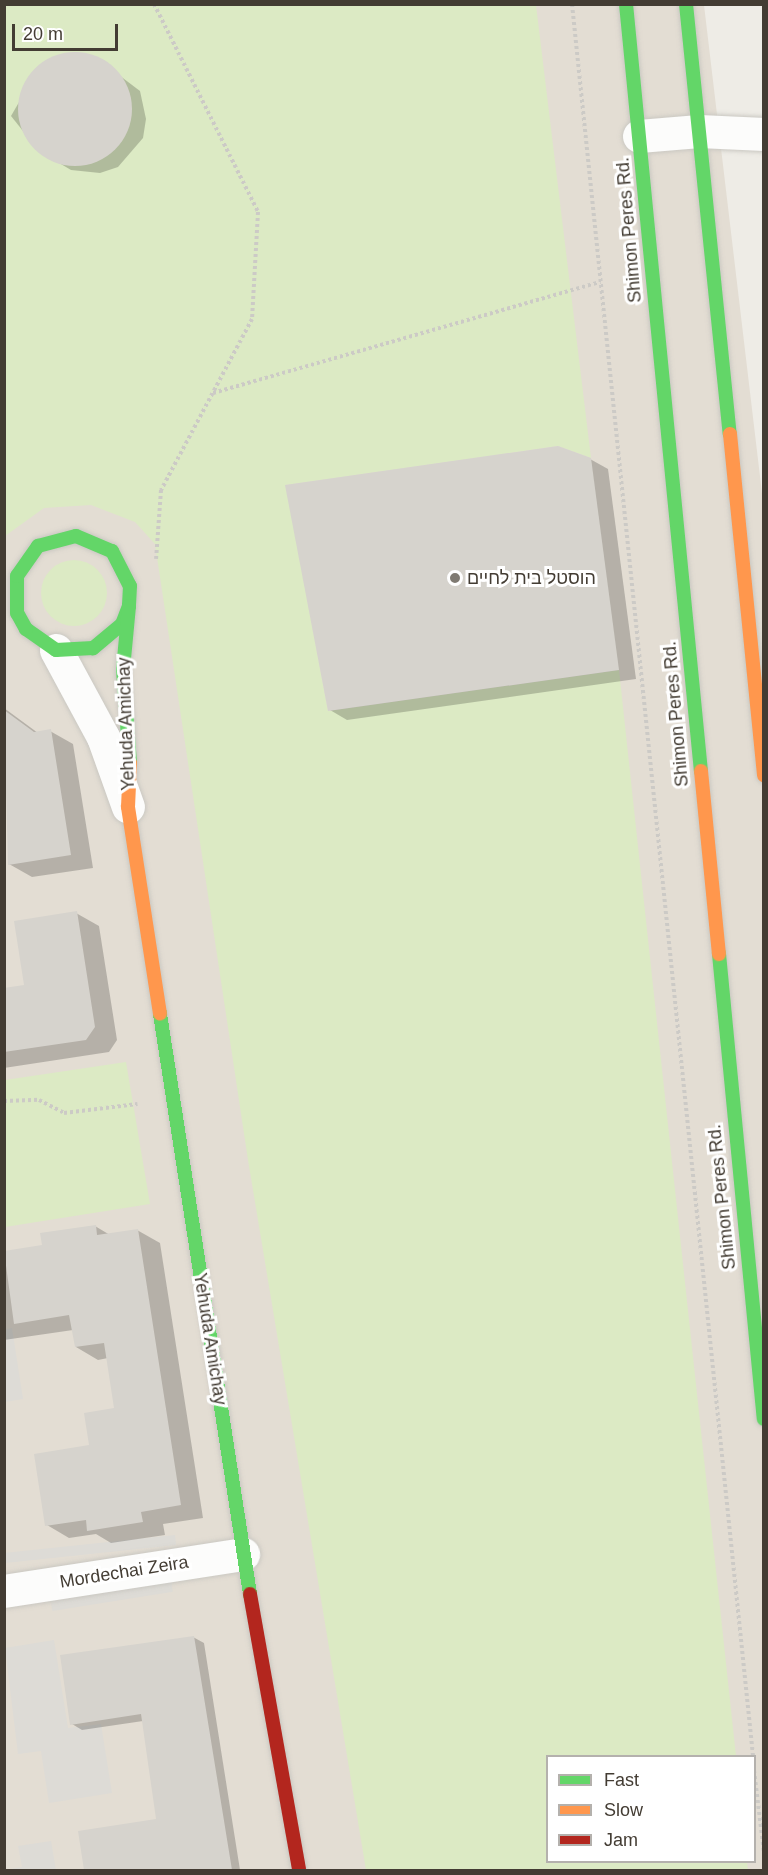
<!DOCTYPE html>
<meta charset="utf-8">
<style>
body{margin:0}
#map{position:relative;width:768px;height:1875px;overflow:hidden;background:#eeece6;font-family:Helvetica,Heebo,sans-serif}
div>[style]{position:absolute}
.residential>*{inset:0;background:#e3ddd3}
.green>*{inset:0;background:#dceac4}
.round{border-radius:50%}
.parking>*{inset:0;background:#dddbd6;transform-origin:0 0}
.shadow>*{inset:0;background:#0003}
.building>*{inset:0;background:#d6d3cd}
.path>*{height:4px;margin-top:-2px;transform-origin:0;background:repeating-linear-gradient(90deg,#cccac6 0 3px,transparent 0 6px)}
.roads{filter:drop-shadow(0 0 2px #cac8c2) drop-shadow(0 0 2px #cac8c2)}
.street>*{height:33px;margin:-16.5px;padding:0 16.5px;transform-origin:16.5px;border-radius:16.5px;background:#fcfcfb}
.fast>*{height:14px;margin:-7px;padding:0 7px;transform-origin:7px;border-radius:7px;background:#63d668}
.slow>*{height:14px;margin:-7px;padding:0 7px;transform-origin:7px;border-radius:7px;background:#ff974d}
.jam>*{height:14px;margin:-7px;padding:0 7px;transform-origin:7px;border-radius:7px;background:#b3261e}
.dots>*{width:16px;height:16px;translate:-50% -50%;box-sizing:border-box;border:3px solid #fff;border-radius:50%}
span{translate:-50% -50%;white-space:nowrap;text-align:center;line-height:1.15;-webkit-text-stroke:6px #fff;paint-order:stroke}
.street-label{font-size:18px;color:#433c33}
.poi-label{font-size:18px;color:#433c33}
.left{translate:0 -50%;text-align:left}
.frame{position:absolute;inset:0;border:6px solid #433c33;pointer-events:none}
.legend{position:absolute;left:546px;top:1755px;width:210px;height:108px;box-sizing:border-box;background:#fff;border:2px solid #b4b1ad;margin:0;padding:8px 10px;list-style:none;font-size:18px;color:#433c33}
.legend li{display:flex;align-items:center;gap:12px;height:30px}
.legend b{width:30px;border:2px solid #b4b1ad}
.scale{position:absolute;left:12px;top:24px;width:106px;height:27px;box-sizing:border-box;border:3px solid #433c33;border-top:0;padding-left:8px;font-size:18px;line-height:21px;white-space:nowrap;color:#433c33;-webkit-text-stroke:4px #fff;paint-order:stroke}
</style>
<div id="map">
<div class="residential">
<div style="clip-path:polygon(evenodd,5px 5px,704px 5px,764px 510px,763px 1870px,5px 1870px,5px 5px,548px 1756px,754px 1756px,754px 1862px,548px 1862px,548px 1756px)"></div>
</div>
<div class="green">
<div style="clip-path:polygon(5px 5px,536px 5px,591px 458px,558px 446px,286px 485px,328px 711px,619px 670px,736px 1756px,548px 1756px,548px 1862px,747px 1862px,748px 1870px,366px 1870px,248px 1160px,155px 544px,135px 522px,91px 505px,44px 508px,5px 536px)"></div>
<div class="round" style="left:41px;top:560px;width:66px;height:66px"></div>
<div style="clip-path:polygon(126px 1062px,150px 1204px,5px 1227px,5px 1080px)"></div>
</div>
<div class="parking">
<div style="clip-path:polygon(12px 1328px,23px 1399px,5px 1402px,5px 1329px)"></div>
<div style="left:175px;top:1535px;width:10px;height:172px;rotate:84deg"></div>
<div style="left:171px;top:1580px;width:12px;height:122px;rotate:81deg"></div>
<div style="clip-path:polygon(54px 1640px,68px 1728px,101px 1724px,112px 1793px,49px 1803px,41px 1751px,18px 1754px,5px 1648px)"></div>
<div style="clip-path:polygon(51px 1841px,56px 1870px,5px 1870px,22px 1867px,18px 1846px)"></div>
</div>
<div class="shadow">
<div style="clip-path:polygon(66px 54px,95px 57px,140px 91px,146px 119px,143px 138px,118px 167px,100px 173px,71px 170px,39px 151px,11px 116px,40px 66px)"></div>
<div style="clip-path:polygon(590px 459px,608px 469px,636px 679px,347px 720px,330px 710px)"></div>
<div style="clip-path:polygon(4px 708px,38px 733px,50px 731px,73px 744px,93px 868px,32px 877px,9px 864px)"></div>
<div style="clip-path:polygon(76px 913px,99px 926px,117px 1040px,109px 1052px,4px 1068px,4px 989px,25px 986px)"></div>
<div style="clip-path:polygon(95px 1226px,110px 1235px,137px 1230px,160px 1243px,203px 1518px,163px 1524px,165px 1535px,111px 1543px,96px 1534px,69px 1538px,47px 1525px,116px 1409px,108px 1358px,98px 1360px,76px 1347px,73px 1330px,4px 1340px,4px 1252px,44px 1246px)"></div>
<div style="clip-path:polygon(193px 1637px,204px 1643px,240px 1870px,85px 1870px,79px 1832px,158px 1820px,143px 1721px,82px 1730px,72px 1724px)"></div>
</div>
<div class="building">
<div class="round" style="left:18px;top:52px;width:114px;height:114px"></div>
<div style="clip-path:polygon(558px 446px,591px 458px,619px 670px,328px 711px,285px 485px)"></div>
<div style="clip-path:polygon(4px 710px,34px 732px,51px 729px,71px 855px,8px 865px)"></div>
<div style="clip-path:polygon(77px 911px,95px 1027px,86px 1040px,4px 1052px,4px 988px,24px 985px,14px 921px)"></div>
<div style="clip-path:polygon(96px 1225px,97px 1235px,138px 1229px,181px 1505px,141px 1512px,143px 1522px,87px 1531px,86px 1520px,45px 1526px,34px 1454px,89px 1445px,84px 1413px,114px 1408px,104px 1343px,75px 1347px,69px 1315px,14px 1324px,4px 1251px,42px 1245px,40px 1233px)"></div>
<div style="clip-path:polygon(194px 1636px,232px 1870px,84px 1870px,78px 1831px,156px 1819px,141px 1714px,70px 1725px,60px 1655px)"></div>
</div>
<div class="path">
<div style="left:154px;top:4px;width:233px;rotate:63.4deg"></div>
<div style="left:258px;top:212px;width:107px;rotate:93.2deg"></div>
<div style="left:252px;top:319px;width:194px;rotate:118deg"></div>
<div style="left:161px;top:490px;width:69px;rotate:94.1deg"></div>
<div style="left:572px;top:4px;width:1761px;rotate:84.1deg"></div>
<div style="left:213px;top:393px;width:403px;rotate:-16deg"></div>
<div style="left:4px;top:1101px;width:35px;rotate:-2deg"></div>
<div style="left:39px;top:1100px;width:28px;rotate:27deg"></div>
<div style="left:64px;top:1113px;width:74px;rotate:-7deg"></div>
<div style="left:754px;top:1770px;width:84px;rotate:83.1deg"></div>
</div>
<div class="roads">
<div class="street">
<div style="left:639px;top:136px;width:60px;rotate:-4.8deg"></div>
<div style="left:699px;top:131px;width:65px;rotate:2.6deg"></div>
<div style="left:56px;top:650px;width:99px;rotate:61.6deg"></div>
<div style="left:103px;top:737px;width:74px;rotate:70.3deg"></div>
<div style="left:4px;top:1591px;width:242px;rotate:-8.8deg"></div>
</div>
<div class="fast">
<div style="left:626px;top:4px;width:771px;rotate:84.42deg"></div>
<div style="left:686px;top:4px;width:432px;rotate:84.2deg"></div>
<div style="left:129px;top:606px;width:19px;rotate:111deg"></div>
<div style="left:122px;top:624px;width:38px;rotate:140deg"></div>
<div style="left:93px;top:648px;width:37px;rotate:177deg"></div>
<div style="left:56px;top:650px;width:37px;rotate:-145deg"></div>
<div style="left:26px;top:629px;width:18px;rotate:-119deg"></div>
<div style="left:17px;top:613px;width:37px;rotate:-90deg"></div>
<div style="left:17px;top:576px;width:37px;rotate:-55deg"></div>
<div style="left:38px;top:546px;width:39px;rotate:-15deg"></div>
<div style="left:76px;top:536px;width:39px;rotate:23deg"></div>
<div style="left:112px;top:551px;width:39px;rotate:63deg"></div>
<div style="left:130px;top:586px;width:20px;rotate:93deg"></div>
<div style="left:129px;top:606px;width:64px;rotate:95.4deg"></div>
<div style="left:123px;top:670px;width:93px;rotate:85.7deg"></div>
<div style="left:719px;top:954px;width:467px;rotate:84.5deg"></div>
<div style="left:160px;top:1014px;width:587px;rotate:81.18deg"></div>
</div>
<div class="slow">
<div style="left:730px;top:434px;width:343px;rotate:84.3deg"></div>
<div style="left:130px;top:763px;width:44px;rotate:92.6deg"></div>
<div style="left:128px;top:807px;width:209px;rotate:81.2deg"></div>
<div style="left:701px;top:771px;width:184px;rotate:84.4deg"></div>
</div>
<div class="jam">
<div style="left:250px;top:1594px;width:280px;rotate:79.9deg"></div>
</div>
</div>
<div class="dots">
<div style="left:455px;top:578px;background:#7f7a72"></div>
</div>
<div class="street-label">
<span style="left:629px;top:230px;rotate:-95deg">Shimon Peres Rd.</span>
<span style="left:676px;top:714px;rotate:-95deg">Shimon Peres Rd.</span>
<span style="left:126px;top:724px;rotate:-92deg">Yehuda Amichay</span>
<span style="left:722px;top:1197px;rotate:-96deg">Shimon Peres Rd.</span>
<span style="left:210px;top:1339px;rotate:81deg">Yehuda Amichay</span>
<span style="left:124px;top:1572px;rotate:-9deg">Mordechai Zeira</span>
</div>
<div class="poi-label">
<span class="left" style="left:467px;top:578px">הוסטל בית לחיים</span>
</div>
<div class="frame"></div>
<ul class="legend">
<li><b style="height:8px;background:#63d668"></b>Fast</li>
<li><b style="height:8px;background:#ff974d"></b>Slow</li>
<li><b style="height:8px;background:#b3261e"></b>Jam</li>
</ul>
<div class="scale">20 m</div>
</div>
